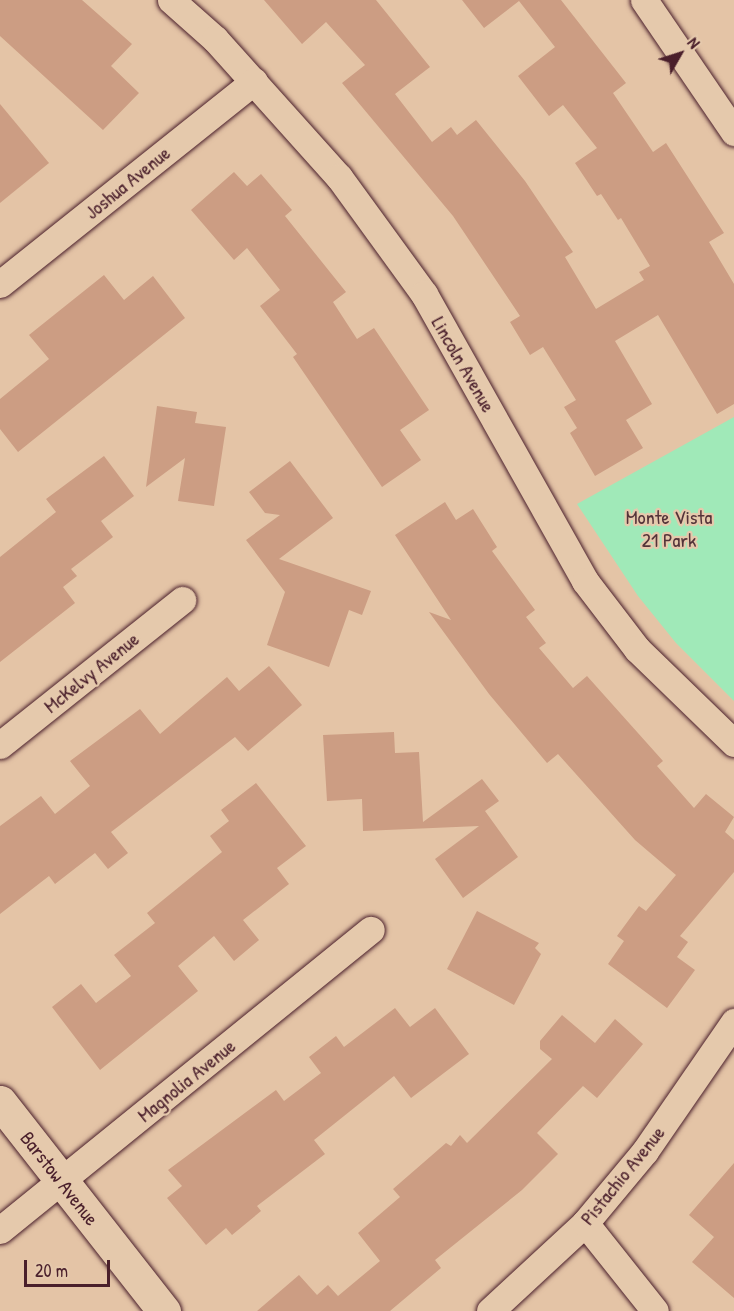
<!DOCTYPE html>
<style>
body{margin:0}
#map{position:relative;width:734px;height:1311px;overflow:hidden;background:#e4c4a6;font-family:"Patrick Hand",sans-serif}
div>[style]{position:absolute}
.green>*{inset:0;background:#a0e9b8}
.building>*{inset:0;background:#cc9d83}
.roads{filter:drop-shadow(0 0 2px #4a1f2b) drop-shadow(0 0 2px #4a1f2b)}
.minor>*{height:27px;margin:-13.5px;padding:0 13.5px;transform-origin:13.5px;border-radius:13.5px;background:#e5c9ac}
.tertiary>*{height:33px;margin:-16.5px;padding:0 16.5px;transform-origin:16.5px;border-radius:16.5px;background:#e5c9ac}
span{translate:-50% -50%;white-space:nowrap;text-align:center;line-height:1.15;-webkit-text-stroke:4.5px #e5c9ac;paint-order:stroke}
.street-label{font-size:20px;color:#4a1f2b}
.park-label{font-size:20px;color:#533339}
.north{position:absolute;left:650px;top:24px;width:60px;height:60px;-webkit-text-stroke:4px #e5c9ac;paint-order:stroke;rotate:51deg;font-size:16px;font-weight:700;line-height:24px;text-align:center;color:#4a1f2b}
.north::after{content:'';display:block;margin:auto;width:21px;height:27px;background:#4a1f2b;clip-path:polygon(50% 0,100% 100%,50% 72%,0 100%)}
.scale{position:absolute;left:24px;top:1260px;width:86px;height:27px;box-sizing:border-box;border:3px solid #4a1f2b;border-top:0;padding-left:8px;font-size:18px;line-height:21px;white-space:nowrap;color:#4a1f2b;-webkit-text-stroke:4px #e5c9ac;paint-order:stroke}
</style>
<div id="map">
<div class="green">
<div style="clip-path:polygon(734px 417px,734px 701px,676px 643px,638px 596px,577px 504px)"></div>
</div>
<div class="building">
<div style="clip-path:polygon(0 0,82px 0,132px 44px,111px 66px,139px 93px,103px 130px,0 36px)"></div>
<div style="clip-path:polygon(264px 0,376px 0,430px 67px,395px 94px,432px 142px,451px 127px,457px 135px,476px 120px,525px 181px,573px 252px,565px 257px,596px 309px,644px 280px,639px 272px,650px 266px,621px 218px,618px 220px,601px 194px,597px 196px,575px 163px,597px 148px,563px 105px,549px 116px,518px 76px,555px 47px,519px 1px,484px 28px,462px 0,561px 0,626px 83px,613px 93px,653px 152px,666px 143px,724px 233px,709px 242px,734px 284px,734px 404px,717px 414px,658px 315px,615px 341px,652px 404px,626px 420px,643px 448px,595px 476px,570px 433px,577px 428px,564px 407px,576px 400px,543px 347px,530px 355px,510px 322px,520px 316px,453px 216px,342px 83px,365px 65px,326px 22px,302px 44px)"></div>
<div style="clip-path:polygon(0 104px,49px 163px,0 203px)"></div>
<div style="clip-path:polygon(234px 172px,247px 186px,261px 174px,292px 210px,285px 216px,346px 292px,333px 302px,357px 339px,374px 328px,429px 410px,400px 430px,421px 460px,382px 487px,293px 357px,297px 354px,260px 306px,280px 290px,247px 248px,234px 260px,191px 210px)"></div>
<div style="clip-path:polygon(104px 275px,124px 300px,153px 276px,185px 318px,18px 452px,0 429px,0 399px,49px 359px,29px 335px)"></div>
<div style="clip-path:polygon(157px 406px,197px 412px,195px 423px,226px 427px,214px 506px,178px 501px,185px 458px,146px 487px)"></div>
<div style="clip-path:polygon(104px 456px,134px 496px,101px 521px,113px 537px,71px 569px,77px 576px,63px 587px,75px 603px,0 662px,0 557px,56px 512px,46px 499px)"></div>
<div style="clip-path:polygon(290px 461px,333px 518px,279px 559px,371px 591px,362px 615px,349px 610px,329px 667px,267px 645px,285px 592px,246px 540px,280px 515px,265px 513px,249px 492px)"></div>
<div style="clip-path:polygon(445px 502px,456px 520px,473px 509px,497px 547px,492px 551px,535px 610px,526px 617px,546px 643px,539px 648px,573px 688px,587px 676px,663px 761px,657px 766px,694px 808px,706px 794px,734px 817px,725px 832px,734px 840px,734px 872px,680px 936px,688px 942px,677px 957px,695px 970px,667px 1008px,608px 964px,624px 941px,617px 936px,639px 906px,646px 911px,676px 875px,635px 840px,558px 754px,547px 763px,489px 694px,429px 612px,451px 620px,395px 535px)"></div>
<div style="clip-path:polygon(269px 666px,302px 705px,248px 751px,235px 737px,111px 832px,128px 853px,108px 869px,95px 853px,55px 884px,49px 876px,0 914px,0 826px,41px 796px,55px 814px,90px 786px,70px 761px,140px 709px,160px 734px,227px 677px,239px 691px)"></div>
<div style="clip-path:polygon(394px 732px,395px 753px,419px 752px,423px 822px,482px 779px,499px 801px,485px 811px,518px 857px,463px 898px,435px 859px,479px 826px,363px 831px,362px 799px,327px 801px,323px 735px)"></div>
<div style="clip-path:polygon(256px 783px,306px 846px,277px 868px,289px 884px,243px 920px,259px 940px,234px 961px,214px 936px,178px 966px,198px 991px,100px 1070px,52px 1007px,81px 984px,96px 1003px,131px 976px,114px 955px,155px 923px,147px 913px,222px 852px,210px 836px,229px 821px,221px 810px)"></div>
<div style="clip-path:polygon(477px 911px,539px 943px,535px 948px,541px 954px,514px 1005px,447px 969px)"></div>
<div style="clip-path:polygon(395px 1008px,410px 1027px,435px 1008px,469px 1054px,411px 1098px,394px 1076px,314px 1140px,325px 1154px,257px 1206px,261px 1211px,232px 1235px,226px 1228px,206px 1245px,167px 1198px,182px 1186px,168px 1170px,276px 1090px,284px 1101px,321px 1073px,309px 1057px,336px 1036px,344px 1047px)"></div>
<div style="clip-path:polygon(562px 1015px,595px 1043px,615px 1019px,643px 1044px,597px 1098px,583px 1086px,537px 1133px,558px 1154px,522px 1190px,435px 1260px,441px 1268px,390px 1311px,257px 1311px,299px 1275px,317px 1295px,328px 1285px,338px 1296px,380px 1261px,358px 1233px,400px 1197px,393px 1189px,446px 1143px,451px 1146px,460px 1135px,467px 1143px,552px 1059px,540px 1049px,540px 1041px)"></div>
<div style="clip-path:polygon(734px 1163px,734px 1298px,692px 1262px,714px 1237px,689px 1215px)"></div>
</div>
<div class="roads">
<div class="minor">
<div style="left:171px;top:0;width:59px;rotate:41.6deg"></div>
<div style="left:215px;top:39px;width:186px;rotate:48.1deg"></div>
<div style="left:339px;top:177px;width:145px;rotate:54deg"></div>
<div style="left:424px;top:294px;width:329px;rotate:60.7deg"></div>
<div style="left:585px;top:581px;width:86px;rotate:52.6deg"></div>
<div style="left:637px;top:649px;width:135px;rotate:44.1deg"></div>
<div style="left:644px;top:0;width:160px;rotate:55.7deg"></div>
<div style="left:0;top:284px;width:325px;rotate:-38.6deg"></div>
<div style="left:0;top:745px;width:233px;rotate:-38.5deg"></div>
<div style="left:585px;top:1223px;width:112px;rotate:51.5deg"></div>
<div style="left:0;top:1230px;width:477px;rotate:-39deg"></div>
<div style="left:490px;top:1311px;width:129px;rotate:-42.8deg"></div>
<div style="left:585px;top:1223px;width:94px;rotate:-50.2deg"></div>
<div style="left:645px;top:1151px;width:157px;rotate:-55.4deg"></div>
</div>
<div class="tertiary">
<div style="left:0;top:1102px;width:266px;rotate:51.9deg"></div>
</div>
</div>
<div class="street-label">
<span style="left:127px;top:182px;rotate:-39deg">Joshua Avenue</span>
<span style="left:464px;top:364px;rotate:60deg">Lincoln Avenue</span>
<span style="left:91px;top:672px;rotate:-39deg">McKelvy Avenue</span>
<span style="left:186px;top:1080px;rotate:-39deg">Magnolia Avenue</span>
<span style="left:622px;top:1175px;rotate:-51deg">Pistachio Avenue</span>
<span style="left:60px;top:1178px;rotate:52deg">Barstow Avenue</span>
</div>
<div class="park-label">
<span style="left:669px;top:528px">Monte Vista<br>21 Park</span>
</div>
<div class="north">N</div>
<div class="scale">20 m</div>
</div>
